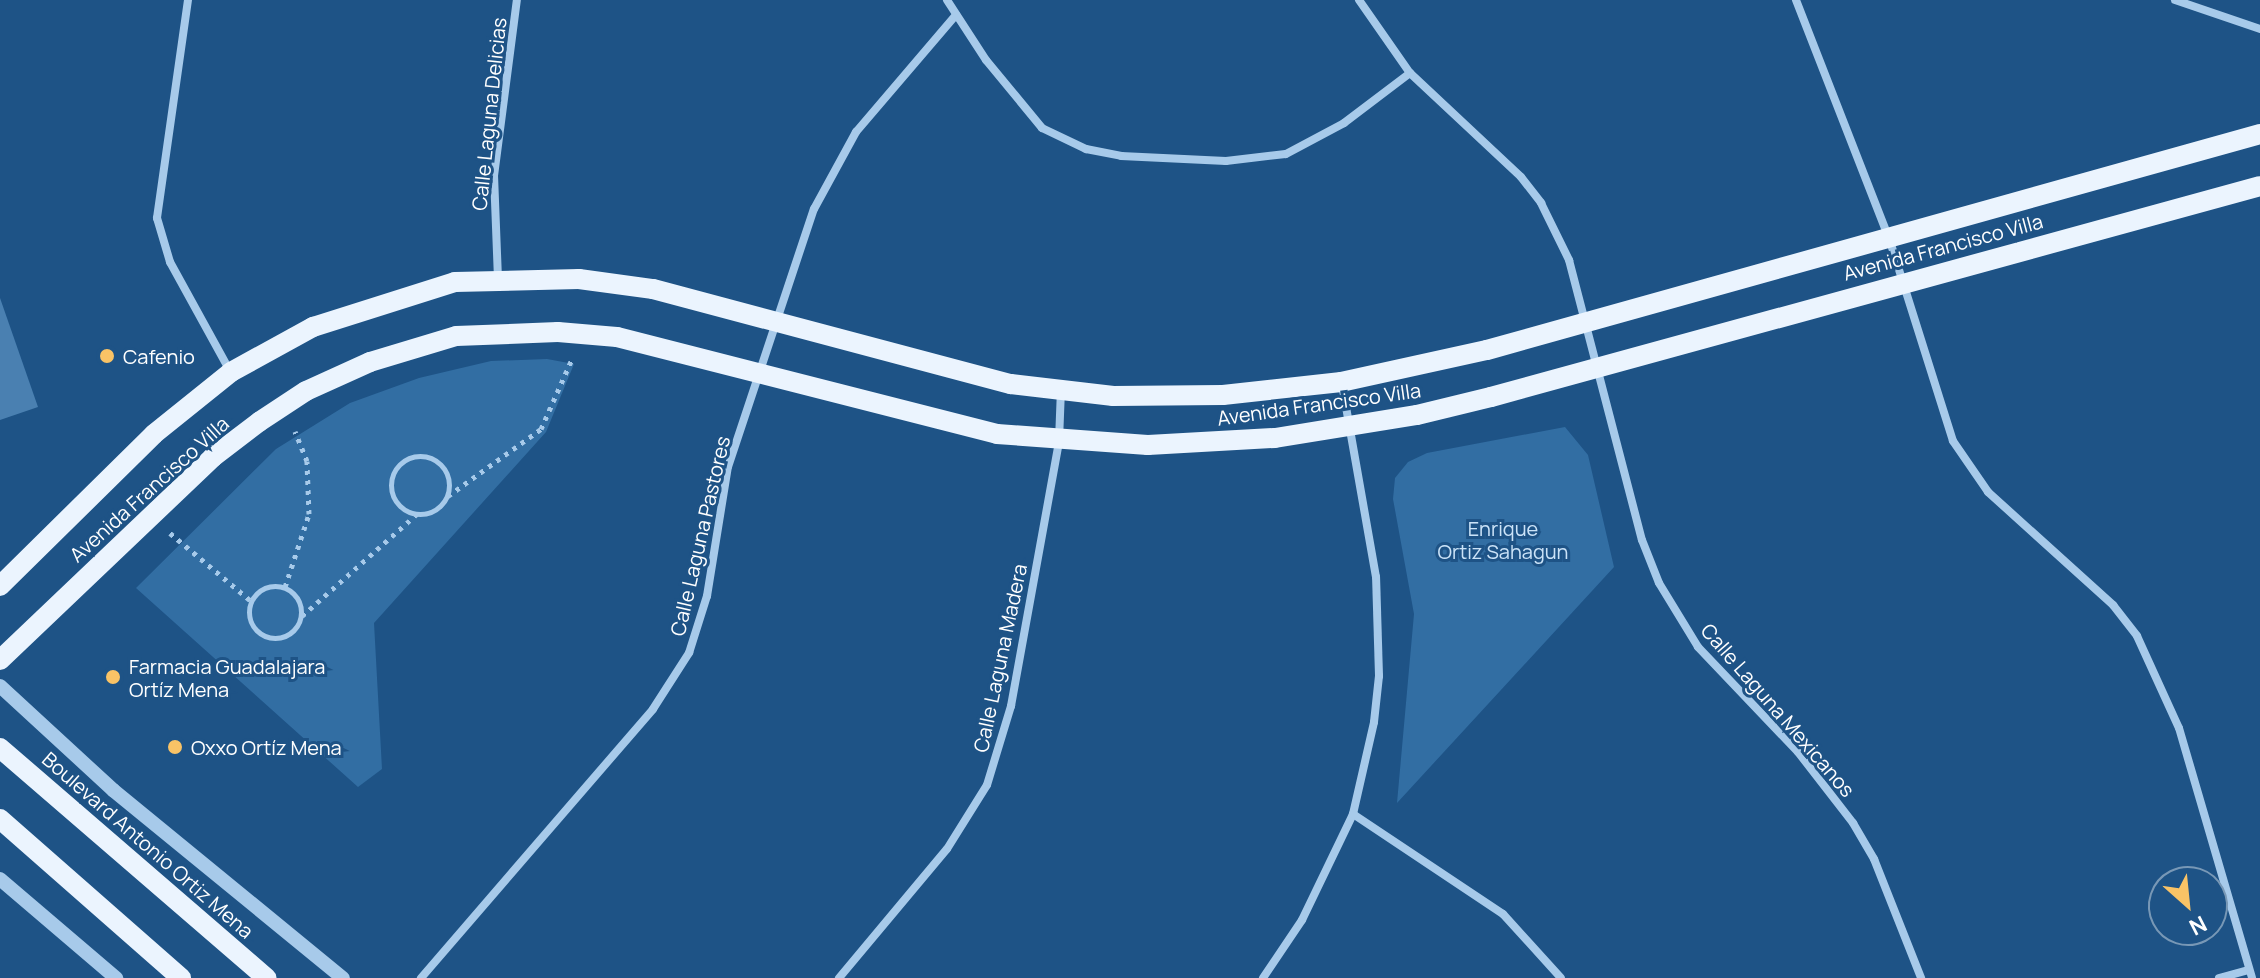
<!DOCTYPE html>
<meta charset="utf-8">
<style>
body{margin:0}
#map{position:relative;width:2260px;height:978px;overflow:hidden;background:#1e5386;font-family:Manrope,sans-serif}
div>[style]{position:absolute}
.green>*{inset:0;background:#326ea3}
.building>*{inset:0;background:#4a80b1}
.path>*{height:5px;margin-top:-2.5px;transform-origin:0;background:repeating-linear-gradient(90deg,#a7caea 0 4px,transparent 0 10px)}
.path>.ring{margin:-2.5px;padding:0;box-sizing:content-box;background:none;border:5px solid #a7caea;border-radius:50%}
.minor>*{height:8px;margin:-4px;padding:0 4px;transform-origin:4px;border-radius:4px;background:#a7caea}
.tertiary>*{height:14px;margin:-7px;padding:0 7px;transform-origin:7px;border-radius:7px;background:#a7caea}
.primary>*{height:20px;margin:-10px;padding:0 10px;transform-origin:10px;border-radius:10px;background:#ebf4fe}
.dots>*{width:22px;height:22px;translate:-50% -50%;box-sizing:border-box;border:4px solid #1e5386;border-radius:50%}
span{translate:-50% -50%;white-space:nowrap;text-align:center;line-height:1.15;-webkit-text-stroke:6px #1e5386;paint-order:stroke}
.street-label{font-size:20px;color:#fff}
.poi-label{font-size:20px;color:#fff}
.left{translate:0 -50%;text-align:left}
.park-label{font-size:20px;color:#cbe3f8}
.north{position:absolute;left:2148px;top:866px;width:80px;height:80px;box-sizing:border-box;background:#1e5386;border:2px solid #7898b6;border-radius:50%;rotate:153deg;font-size:22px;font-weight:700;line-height:32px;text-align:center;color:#fff}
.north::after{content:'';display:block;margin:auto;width:28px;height:36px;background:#f9c366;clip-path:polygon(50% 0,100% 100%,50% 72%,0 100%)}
</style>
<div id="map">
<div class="green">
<div style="clip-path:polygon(547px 359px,574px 364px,546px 432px,374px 623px,382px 769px,358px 787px,136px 588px,276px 449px,350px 403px,419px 378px,491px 361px)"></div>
<div style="clip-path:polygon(1565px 427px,1588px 455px,1614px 567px,1397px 803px,1414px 614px,1393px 499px,1395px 478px,1408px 462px,1427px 453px)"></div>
</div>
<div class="building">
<div style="clip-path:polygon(0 298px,38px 407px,0 420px)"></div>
</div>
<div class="path">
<div class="ring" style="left:391px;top:456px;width:53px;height:53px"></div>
<div style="left:448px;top:496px;width:115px;rotate:-35.8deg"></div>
<div style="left:541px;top:429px;width:77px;rotate:-66.1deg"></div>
<div style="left:170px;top:533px;width:106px;rotate:40deg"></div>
<div class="ring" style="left:249px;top:586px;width:47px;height:47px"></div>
<div style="left:285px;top:587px;width:77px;rotate:-71.8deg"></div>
<div style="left:309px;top:514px;width:53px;rotate:-92.2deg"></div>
<div style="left:307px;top:461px;width:32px;rotate:-112deg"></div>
<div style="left:302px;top:616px;width:154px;rotate:-41.6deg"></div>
</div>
<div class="minor">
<div style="left:188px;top:0;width:220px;rotate:98.1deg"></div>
<div style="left:157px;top:218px;width:46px;rotate:73.5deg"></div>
<div style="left:170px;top:262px;width:124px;rotate:61.2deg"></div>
<div style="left:947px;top:0;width:72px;rotate:57deg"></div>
<div style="left:986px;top:60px;width:88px;rotate:50.5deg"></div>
<div style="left:1042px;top:128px;width:49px;rotate:25.5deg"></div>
<div style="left:1086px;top:149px;width:36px;rotate:11deg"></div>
<div style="left:1121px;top:156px;width:105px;rotate:2.7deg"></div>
<div style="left:1226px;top:161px;width:60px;rotate:-6.7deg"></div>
<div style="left:1286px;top:154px;width:66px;rotate:-28.1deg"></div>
<div style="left:1344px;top:123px;width:83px;rotate:-37.1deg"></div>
<div style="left:1359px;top:0;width:89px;rotate:55.1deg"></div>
<div style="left:1410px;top:73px;width:152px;rotate:43.1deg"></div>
<div style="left:1521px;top:177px;width:33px;rotate:52deg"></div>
<div style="left:1541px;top:203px;width:64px;rotate:63.8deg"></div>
<div style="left:1569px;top:260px;width:289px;rotate:75.4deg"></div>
<div style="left:1642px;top:540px;width:46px;rotate:68.4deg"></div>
<div style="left:1659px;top:583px;width:75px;rotate:58.6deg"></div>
<div style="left:1698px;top:647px;width:145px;rotate:46.4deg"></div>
<div style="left:1798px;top:752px;width:90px;rotate:52.2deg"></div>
<div style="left:1853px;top:823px;width:42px;rotate:59.7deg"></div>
<div style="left:1874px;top:859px;width:128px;rotate:68.4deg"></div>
<div style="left:1796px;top:0;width:256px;rotate:68.7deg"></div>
<div style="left:1889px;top:238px;width:213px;rotate:72.5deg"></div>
<div style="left:1953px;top:441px;width:62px;rotate:55.5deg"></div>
<div style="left:1988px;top:492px;width:169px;rotate:42.1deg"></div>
<div style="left:2113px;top:605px;width:39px;rotate:52deg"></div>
<div style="left:2137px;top:636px;width:101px;rotate:65.5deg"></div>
<div style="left:2179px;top:728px;width:260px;rotate:73.7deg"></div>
<div style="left:2175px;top:0;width:90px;rotate:18.8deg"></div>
<div style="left:498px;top:279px;width:103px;rotate:-92.2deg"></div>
<div style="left:494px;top:176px;width:177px;rotate:-82.6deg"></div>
<div style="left:1353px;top:814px;width:180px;rotate:33.7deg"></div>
<div style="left:1503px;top:914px;width:86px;rotate:47.8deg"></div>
<div style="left:421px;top:978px;width:355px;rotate:-49.2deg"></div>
<div style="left:653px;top:709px;width:67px;rotate:-57.3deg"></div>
<div style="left:689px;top:653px;width:60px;rotate:-72.5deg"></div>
<div style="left:707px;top:596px;width:131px;rotate:-80.8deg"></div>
<div style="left:728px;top:467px;width:272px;rotate:-71.6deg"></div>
<div style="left:814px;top:209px;width:88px;rotate:-61.4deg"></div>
<div style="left:856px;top:132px;width:154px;rotate:-49.5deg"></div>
<div style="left:839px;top:978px;width:168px;rotate:-50.1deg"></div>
<div style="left:947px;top:849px;width:75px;rotate:-58deg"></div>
<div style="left:987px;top:785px;width:83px;rotate:-73.1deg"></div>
<div style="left:1011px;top:706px;width:269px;rotate:-79.7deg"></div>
<div style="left:1059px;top:441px;width:51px;rotate:-87.8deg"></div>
<div style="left:1263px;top:978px;width:70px;rotate:-56.1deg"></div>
<div style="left:1302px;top:920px;width:118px;rotate:-64.3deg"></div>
<div style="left:1353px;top:814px;width:94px;rotate:-77.1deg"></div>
<div style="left:1374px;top:722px;width:46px;rotate:-83.8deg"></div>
<div style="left:1379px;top:676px;width:99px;rotate:-91.7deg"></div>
<div style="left:1376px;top:577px;width:196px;rotate:-100deg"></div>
<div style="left:2219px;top:978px;width:31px;rotate:-15deg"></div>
</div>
<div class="tertiary">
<div style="left:0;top:686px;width:154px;rotate:42.6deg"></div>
<div style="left:113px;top:790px;width:297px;rotate:39.3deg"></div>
<div style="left:0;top:879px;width:153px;rotate:40.5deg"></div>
</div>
<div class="primary">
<div style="left:0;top:586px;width:216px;rotate:-44.6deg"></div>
<div style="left:154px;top:434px;width:99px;rotate:-38.8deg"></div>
<div style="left:231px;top:372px;width:94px;rotate:-28.8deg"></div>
<div style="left:313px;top:327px;width:149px;rotate:-17.6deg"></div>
<div style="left:455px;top:282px;width:124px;rotate:-1.4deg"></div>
<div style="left:579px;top:279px;width:75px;rotate:7.7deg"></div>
<div style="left:653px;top:289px;width:370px;rotate:14.9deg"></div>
<div style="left:1011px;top:384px;width:103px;rotate:6.7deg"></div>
<div style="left:1113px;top:396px;width:110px;rotate:-0.5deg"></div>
<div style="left:1223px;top:395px;width:119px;rotate:-6.3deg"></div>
<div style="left:1341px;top:382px;width:149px;rotate:-12.4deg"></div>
<div style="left:1487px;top:350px;width:803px;rotate:-15.61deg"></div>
<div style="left:0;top:660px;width:294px;rotate:-43.6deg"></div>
<div style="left:213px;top:457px;width:58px;rotate:-37.3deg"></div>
<div style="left:259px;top:422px;width:56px;rotate:-33.4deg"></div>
<div style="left:306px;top:391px;width:70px;rotate:-24.4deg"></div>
<div style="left:370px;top:362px;width:90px;rotate:-16.8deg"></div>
<div style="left:456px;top:336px;width:102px;rotate:-2.2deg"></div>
<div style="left:558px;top:332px;width:59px;rotate:4.8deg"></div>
<div style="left:617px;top:337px;width:392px;rotate:14.3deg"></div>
<div style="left:997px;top:434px;width:151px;rotate:4.2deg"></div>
<div style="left:1148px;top:445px;width:127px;rotate:-3.2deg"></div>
<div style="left:1275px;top:438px;width:144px;rotate:-9.2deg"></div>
<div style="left:1417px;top:415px;width:76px;rotate:-13.7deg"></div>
<div style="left:1491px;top:397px;width:797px;rotate:-15.34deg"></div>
<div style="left:0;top:748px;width:352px;rotate:40.8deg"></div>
<div style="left:0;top:819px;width:241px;rotate:41.3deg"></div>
</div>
<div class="dots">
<div style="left:107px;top:356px;background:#f9c366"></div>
<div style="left:113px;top:677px;background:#f9c366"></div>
<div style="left:175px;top:747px;background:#f9c366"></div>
</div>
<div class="street-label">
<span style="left:489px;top:114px;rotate:-84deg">Calle Laguna Delicias</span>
<span style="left:1943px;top:247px;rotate:-15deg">Avenida Francisco Villa</span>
<span style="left:1319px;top:404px;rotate:-8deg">Avenida Francisco Villa</span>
<span style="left:149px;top:489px;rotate:-42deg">Avenida Francisco Villa</span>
<span style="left:700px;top:536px;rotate:-77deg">Calle Laguna Pastores</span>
<span style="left:1000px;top:658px;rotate:-78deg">Calle Laguna Madera</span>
<span style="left:1778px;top:710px;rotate:49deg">Calle Laguna Mexicanos</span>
<span style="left:148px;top:845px;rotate:41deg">Boulevard Antonio Ortiz Mena</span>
</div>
<div class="poi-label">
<span class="left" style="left:123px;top:356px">Cafenio</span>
<span class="left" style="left:129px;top:678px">Farmacia Guadalajara<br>Ortíz Mena</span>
<span class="left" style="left:191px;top:747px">Oxxo Ortíz Mena</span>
</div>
<div class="park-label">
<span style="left:1503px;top:540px">Enrique<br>Ortiz Sahagun</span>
</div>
<div class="north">N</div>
</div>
